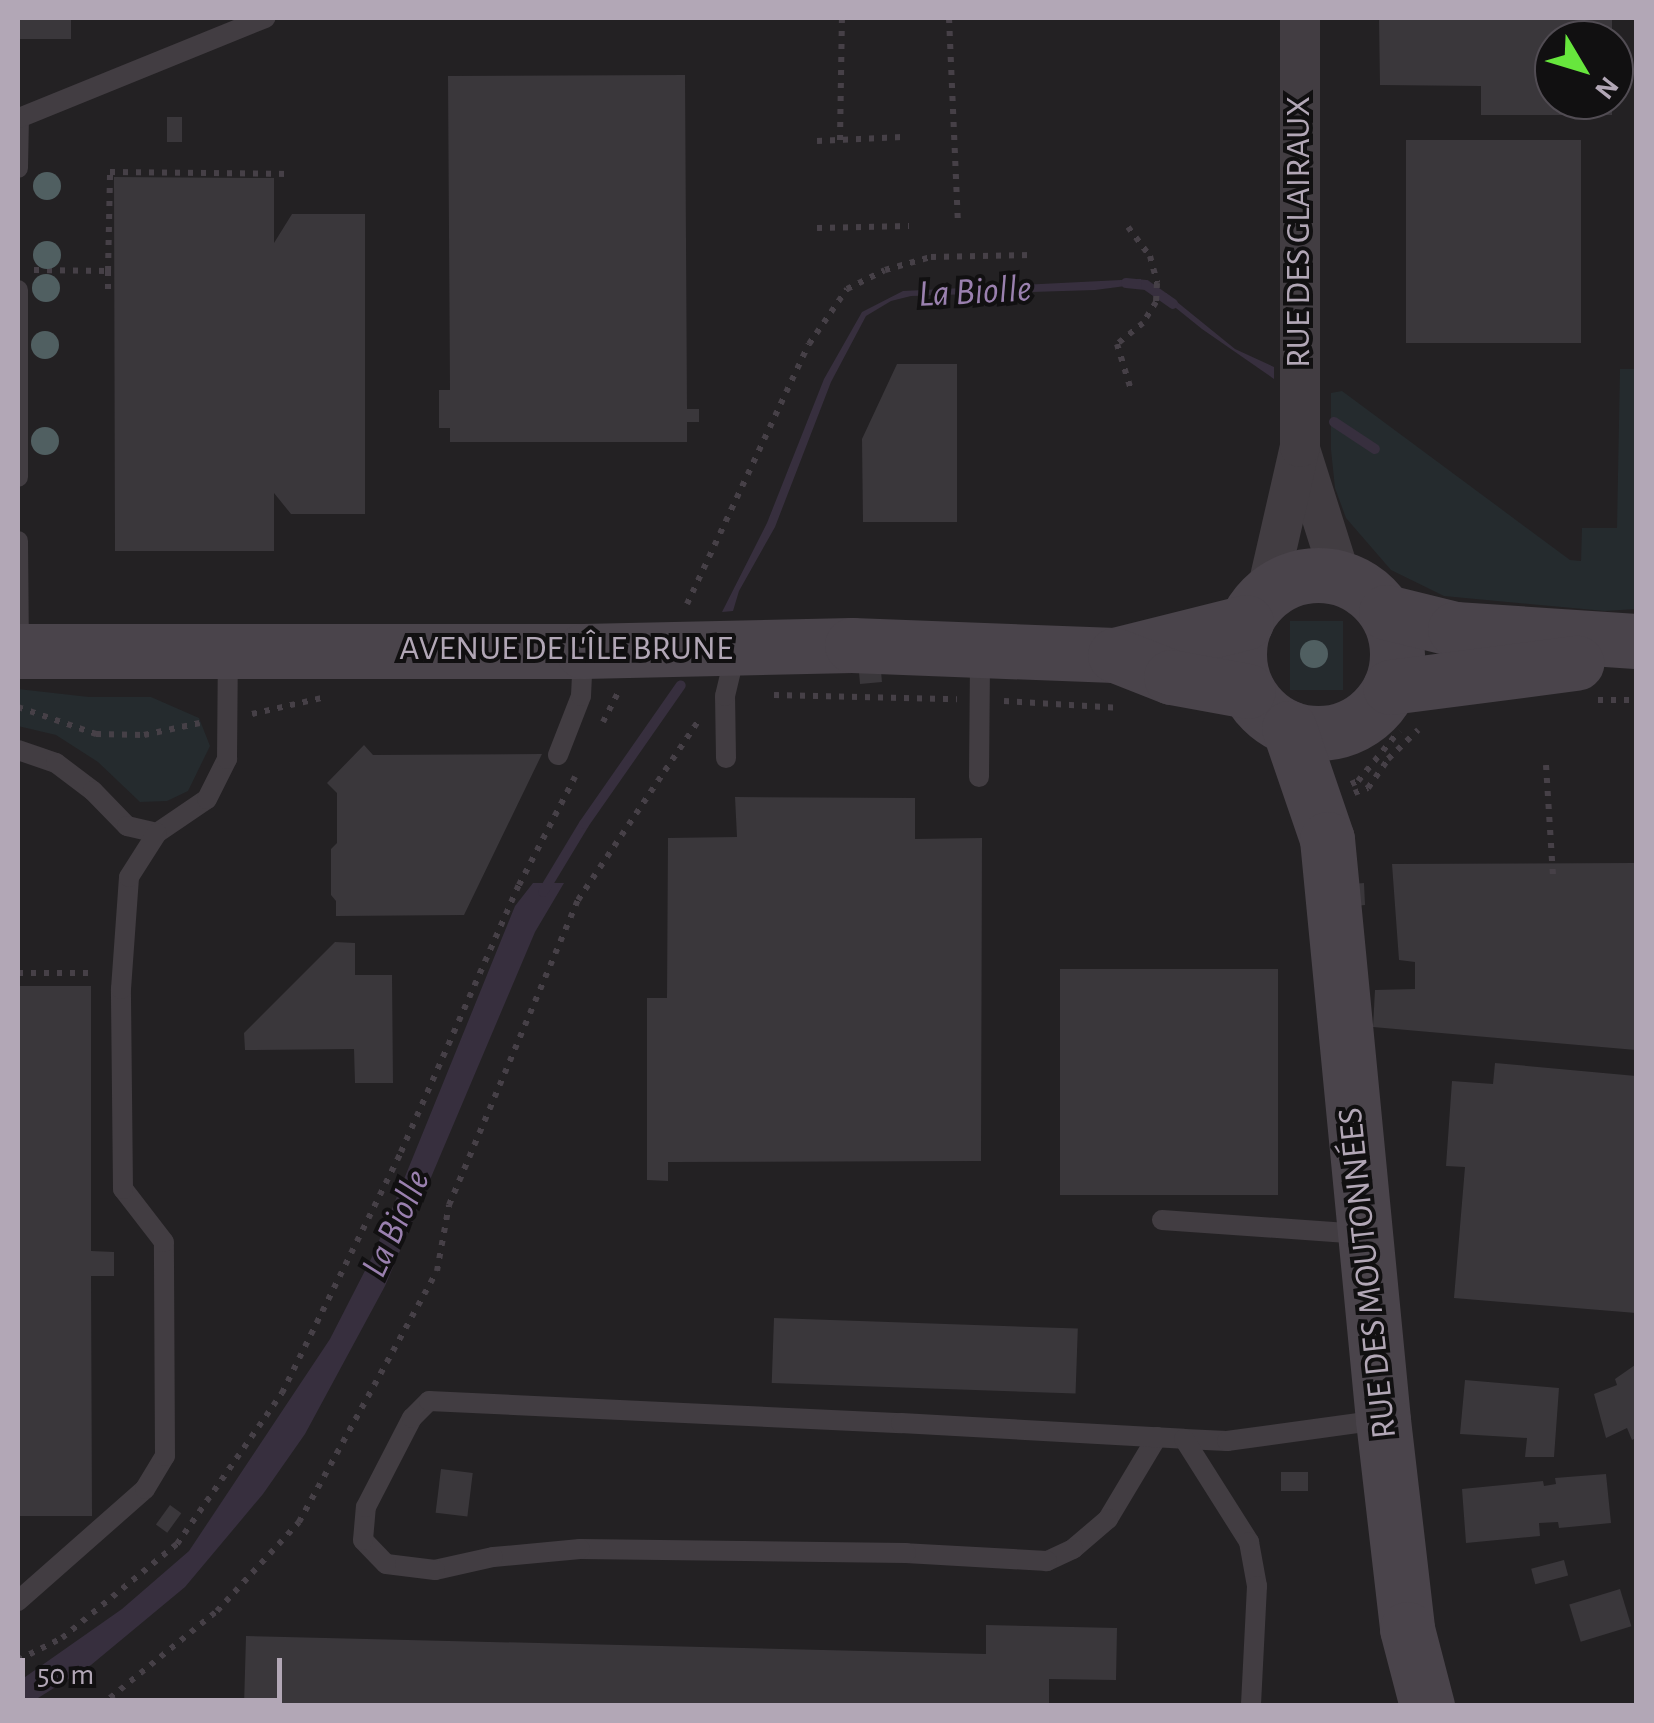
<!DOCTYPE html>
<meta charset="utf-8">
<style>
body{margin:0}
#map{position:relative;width:1654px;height:1723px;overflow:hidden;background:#161516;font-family:"Alegreya Sans",sans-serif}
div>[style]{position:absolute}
.built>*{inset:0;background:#232123}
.green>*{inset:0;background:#252b2e;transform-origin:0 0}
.water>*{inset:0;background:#372f3e}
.stream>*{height:10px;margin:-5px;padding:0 5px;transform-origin:5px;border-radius:5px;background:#372f3e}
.building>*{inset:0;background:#3a373b;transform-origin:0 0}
.path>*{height:6px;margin-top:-3px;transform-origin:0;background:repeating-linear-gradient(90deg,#464047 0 5px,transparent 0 13px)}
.lane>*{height:20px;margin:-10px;padding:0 10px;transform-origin:10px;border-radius:10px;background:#423d42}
.street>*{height:40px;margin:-20px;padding:0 20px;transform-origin:20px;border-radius:20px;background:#423d42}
.secondary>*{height:55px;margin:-27.5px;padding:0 27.5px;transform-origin:27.5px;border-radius:27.5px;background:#4a444b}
.secondary>.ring{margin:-27.5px;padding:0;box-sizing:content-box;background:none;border:55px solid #4a444b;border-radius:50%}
.trees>*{width:28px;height:28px;margin:-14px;border-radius:50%;background:#505f61}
span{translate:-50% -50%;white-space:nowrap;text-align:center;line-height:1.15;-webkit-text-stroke:8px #111011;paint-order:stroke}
.street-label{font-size:35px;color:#b2a7b6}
.water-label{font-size:38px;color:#9a80af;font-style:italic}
.frame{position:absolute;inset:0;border:20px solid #b2a7b6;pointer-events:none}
.north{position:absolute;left:1534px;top:20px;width:100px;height:100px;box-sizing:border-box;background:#111011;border:2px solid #514c53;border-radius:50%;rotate:128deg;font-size:28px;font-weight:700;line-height:40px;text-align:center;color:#b2a7b6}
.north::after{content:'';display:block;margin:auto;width:35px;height:45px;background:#67e63d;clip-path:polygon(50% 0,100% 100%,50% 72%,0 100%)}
.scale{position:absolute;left:20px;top:1658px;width:262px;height:45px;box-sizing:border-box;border:5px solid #b2a7b6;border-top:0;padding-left:12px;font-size:30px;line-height:35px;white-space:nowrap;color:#b2a7b6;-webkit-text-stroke:8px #111011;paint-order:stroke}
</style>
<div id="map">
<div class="built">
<div style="clip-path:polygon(evenodd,18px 18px,1636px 18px,1636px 1705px,18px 1705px,18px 18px,1554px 40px,1614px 40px,1614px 100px,1554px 100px,1554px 40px)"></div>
</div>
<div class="green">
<div style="clip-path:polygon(1620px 369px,1636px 369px,1636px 609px,1605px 611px,1444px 596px,1391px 570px,1346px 518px,1335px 488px,1331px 450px,1331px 393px,1342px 391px,1570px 560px,1581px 561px,1582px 528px,1617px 528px)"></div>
<div style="left:1290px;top:621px;width:53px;height:69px"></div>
<div style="clip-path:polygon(18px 689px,89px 697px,151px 697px,199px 718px,210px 746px,188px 791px,167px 801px,140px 802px,98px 762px,56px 735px,18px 726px)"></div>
</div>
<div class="water">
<div style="clip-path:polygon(1141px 279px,1141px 284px,1095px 290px,911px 296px,891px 301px,866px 316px,831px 382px,775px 527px,739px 591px,733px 611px,722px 612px,767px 523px,824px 379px,862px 312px,903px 291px)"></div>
<div style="clip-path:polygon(1166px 293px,1235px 349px,1274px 367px,1274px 379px,1202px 329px,1166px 300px)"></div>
<div style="clip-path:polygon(533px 883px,564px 883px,535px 932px,385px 1286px,305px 1434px,263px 1494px,185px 1587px,91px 1665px,30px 1703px,18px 1705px,18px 1682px,122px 1609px,189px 1551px,330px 1339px,374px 1253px,515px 906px)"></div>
</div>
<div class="stream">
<div style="left:1126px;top:283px;width:20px;rotate:6deg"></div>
<div style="left:1146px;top:285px;width:33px;rotate:35deg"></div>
<div style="left:1334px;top:422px;width:49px;rotate:33.4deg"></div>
<div style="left:543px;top:892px;width:79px;rotate:-58.9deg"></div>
<div style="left:584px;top:824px;width:169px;rotate:-55.1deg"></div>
</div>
<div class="building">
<div style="left:18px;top:18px;width:53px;height:21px"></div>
<div style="clip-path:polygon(1379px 18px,1612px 18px,1612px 40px,1554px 40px,1554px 100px,1612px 100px,1612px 115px,1481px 115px,1481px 86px,1380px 85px)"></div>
<div style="clip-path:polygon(685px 75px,687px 409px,699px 409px,699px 422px,687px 422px,687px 442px,450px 442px,450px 428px,439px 428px,439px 390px,450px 390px,448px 76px)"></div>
<div style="left:167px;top:117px;width:15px;height:25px"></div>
<div style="left:1406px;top:140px;width:175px;height:203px"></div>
<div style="clip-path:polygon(114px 177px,274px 178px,274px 243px,292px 214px,365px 214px,365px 514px,291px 514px,274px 493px,274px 551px,115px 551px)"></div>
<div style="clip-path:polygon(897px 364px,957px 364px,957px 522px,863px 522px,862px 439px)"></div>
<div style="left:881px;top:671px;width:11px;height:22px;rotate:85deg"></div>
<div style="clip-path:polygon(364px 745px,373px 755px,542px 754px,464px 915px,336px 916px,336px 901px,331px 895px,331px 849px,337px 843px,337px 793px,327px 783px)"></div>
<div style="clip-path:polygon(735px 797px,915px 798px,915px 839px,982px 838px,981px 1161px,668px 1162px,668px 1181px,647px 1180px,647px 998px,667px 998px,668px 838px,737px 837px)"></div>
<div style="clip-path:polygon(1636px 863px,1636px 1050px,1373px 1027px,1375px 990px,1415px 989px,1415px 962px,1399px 960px,1392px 864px)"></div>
<div style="clip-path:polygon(1364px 883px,1365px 905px,1355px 906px,1352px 884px)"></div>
<div style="clip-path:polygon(335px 942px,355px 943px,355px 975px,392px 975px,393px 1083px,355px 1083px,354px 1049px,245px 1050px,244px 1033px)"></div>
<div style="left:1060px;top:969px;width:218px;height:226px"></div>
<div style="clip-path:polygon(18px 986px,91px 986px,91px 1251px,114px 1252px,114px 1276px,91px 1276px,92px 1516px,18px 1516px)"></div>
<div style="clip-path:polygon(1495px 1063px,1636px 1076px,1636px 1313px,1454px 1298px,1465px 1167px,1446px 1166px,1452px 1081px,1493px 1084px)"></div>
<div style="left:774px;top:1318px;width:304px;height:65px;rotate:2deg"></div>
<div style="clip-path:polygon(1635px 1365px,1636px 1438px,1632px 1440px,1627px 1428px,1606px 1438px,1594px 1394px,1617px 1385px,1615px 1379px)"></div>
<div style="clip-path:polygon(1465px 1380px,1559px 1388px,1554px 1457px,1525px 1457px,1527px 1438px,1460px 1434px)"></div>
<div style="left:441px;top:1469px;width:32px;height:44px;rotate:7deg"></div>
<div style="left:1281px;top:1472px;width:27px;height:19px"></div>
<div style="clip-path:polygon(1606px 1474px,1611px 1523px,1559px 1528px,1558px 1522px,1539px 1523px,1540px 1536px,1466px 1543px,1462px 1489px,1543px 1481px,1544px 1486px,1556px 1484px,1555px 1478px)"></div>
<div style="left:170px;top:1505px;width:14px;height:24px;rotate:36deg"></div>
<div style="left:1564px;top:1560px;width:16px;height:34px;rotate:75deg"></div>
<div style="left:1620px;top:1589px;width:39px;height:53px;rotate:73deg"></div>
<div style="clip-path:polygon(986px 1625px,1117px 1628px,1116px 1680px,1049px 1679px,1049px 1706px,244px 1706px,246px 1636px,986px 1654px)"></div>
</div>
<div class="path">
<div style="left:949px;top:18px;width:208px;rotate:87.5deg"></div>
<div style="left:840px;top:140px;width:122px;rotate:-89.1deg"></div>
<div style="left:817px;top:141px;width:85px;rotate:-2.7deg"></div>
<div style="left:1128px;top:227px;width:36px;rotate:53deg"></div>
<div style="left:1150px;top:256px;width:28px;rotate:75deg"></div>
<div style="left:1157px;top:283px;width:19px;rotate:93deg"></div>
<div style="left:1156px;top:302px;width:25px;rotate:122deg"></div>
<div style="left:1143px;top:323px;width:33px;rotate:141deg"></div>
<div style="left:1117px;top:344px;width:51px;rotate:73deg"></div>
<div style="left:817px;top:228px;width:92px;rotate:-1.2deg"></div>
<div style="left:34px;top:270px;width:74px;rotate:0.8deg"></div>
<div style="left:108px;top:271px;width:26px;rotate:90deg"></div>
<div style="left:108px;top:271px;width:99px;rotate:-88.8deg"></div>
<div style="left:110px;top:172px;width:180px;rotate:0.6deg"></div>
<div style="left:687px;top:604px;width:287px;rotate:-64.9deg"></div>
<div style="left:809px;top:344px;width:67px;rotate:-55.4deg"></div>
<div style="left:847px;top:289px;width:42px;rotate:-26.6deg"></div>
<div style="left:885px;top:270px;width:48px;rotate:-15.8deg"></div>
<div style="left:931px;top:257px;width:103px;rotate:-1.1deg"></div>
<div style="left:774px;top:695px;width:183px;rotate:1.3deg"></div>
<div style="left:1598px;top:700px;width:38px"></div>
<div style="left:1004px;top:701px;width:117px;rotate:3.4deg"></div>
<div style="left:18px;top:707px;width:83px;rotate:19.1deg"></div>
<div style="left:96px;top:734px;width:48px;rotate:1.2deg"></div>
<div style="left:144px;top:735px;width:57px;rotate:-12.1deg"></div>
<div style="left:252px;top:714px;width:72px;rotate:-12.9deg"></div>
<div style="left:603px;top:722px;width:33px;rotate:-63deg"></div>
<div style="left:1546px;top:765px;width:111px;rotate:86.4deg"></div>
<div style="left:1351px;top:784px;width:8px;rotate:-23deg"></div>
<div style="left:1358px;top:781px;width:65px;rotate:-50.6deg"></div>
<div style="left:1354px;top:793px;width:15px;rotate:-20deg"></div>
<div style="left:1368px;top:788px;width:35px;rotate:-55deg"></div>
<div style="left:1388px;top:759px;width:42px;rotate:-44deg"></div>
<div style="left:18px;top:973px;width:78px"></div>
<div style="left:18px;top:1660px;width:49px;rotate:-26.6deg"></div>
<div style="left:62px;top:1638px;width:149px;rotate:-39.3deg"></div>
<div style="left:177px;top:1544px;width:184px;rotate:-55.2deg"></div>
<div style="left:282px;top:1393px;width:269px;rotate:-63.7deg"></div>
<div style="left:401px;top:1152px;width:292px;rotate:-66.2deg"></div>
<div style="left:519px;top:885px;width:122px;rotate:-62.6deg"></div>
<div style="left:100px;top:1706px;width:151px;rotate:-39.1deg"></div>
<div style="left:217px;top:1611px;width:121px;rotate:-47.3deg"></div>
<div style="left:299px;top:1522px;width:286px;rotate:-61.2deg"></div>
<div style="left:437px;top:1271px;width:67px;rotate:-79.7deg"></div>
<div style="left:449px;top:1205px;width:331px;rotate:-67.1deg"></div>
<div style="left:578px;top:900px;width:217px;rotate:-56.1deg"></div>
</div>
<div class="lane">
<div style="left:18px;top:168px;width:50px;rotate:-88.9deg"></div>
<div style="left:19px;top:118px;width:266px;rotate:-22.1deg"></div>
<div style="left:18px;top:290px;width:187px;rotate:90deg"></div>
<div style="left:18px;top:541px;width:108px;rotate:89.5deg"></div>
<div style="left:18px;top:750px;width:40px;rotate:18.9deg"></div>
<div style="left:56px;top:763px;width:46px;rotate:37.1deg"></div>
<div style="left:93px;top:791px;width:49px;rotate:45.8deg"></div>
<div style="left:127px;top:826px;width:31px;rotate:13deg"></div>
<div style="left:157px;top:833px;width:60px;rotate:-34.2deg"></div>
<div style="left:207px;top:799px;width:45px;rotate:-63.4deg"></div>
<div style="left:227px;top:759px;width:106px;rotate:-89.5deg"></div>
<div style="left:558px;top:755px;width:63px;rotate:-68.7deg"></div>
<div style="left:581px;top:696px;width:43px;rotate:-87.3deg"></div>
<div style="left:726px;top:758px;width:62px;rotate:-90.9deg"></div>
<div style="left:725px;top:696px;width:47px;rotate:-76.6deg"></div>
<div style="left:979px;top:777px;width:126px;rotate:-89.5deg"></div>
<div style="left:1162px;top:1220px;width:200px;rotate:4deg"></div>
<div style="left:1157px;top:1437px;width:96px;rotate:120.9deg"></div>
<div style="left:1108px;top:1519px;width:46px;rotate:139.4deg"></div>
<div style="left:1073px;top:1549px;width:29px;rotate:155deg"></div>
<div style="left:1047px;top:1561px;width:141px;rotate:-176.8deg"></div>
<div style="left:906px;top:1553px;width:326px;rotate:-179.3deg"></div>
<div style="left:580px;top:1549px;width:87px;rotate:174.7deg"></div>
<div style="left:493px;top:1557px;width:59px;rotate:167.4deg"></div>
<div style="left:435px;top:1570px;width:49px;rotate:-173deg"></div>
<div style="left:386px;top:1564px;width:33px;rotate:-134deg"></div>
<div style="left:363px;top:1540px;width:33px;rotate:-85deg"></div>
<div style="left:366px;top:1507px;width:100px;rotate:-62.7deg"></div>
<div style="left:412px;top:1418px;width:24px;rotate:-45deg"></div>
<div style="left:429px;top:1401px;width:473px;rotate:2.7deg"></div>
<div style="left:901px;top:1423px;width:283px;rotate:3.2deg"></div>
<div style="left:1184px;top:1439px;width:43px;rotate:2.7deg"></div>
<div style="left:1227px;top:1441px;width:155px;rotate:-7.8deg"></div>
<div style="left:1184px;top:1439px;width:122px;rotate:57.7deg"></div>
<div style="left:1249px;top:1542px;width:45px;rotate:79.7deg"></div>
<div style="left:1257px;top:1586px;width:120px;rotate:92.9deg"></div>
<div style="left:18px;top:1601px;width:169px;rotate:-41.4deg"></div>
<div style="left:145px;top:1489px;width:39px;rotate:-59deg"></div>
<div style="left:165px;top:1456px;width:214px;rotate:-90.3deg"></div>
<div style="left:164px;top:1242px;width:67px;rotate:-127.7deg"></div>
<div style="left:123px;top:1189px;width:200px;rotate:-90.6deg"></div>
<div style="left:121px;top:989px;width:112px;rotate:-85.9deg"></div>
<div style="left:129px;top:877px;width:52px;rotate:-57.5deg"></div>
</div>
<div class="street">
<div style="left:1300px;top:449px;width:135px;rotate:72.4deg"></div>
<div style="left:1266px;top:595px;width:152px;rotate:-77.1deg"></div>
<div style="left:1300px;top:447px;width:429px;rotate:-90deg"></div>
</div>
<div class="secondary">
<div class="ring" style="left:1239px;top:575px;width:103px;height:103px"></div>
<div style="left:1386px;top:612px;width:71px;rotate:13.8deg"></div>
<div style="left:1455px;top:629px;width:181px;rotate:3.8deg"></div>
<div style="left:18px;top:651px;width:565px"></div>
<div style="left:583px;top:651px;width:269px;rotate:-1.3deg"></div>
<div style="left:852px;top:645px;width:263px;rotate:2.2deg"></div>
<div style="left:1115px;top:655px;width:135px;rotate:-14.1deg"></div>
<div style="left:1115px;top:655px;width:60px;rotate:21.4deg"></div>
<div style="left:1171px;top:677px;width:78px;rotate:10.3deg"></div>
<div style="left:1390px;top:687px;width:188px;rotate:-7.4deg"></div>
<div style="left:1289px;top:728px;width:117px;rotate:71.1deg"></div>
<div style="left:1327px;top:839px;width:584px;rotate:84.49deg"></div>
<div style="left:1383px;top:1420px;width:210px;rotate:83.4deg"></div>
<div style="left:1407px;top:1629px;width:80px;rotate:75.4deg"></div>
</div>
<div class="trees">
<div style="left:47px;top:186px"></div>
<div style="left:47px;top:255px"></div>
<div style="left:46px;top:288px"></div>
<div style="left:45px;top:345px"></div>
<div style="left:45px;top:441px"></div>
<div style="left:1314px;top:654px"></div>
</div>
<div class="street-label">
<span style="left:1299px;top:232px;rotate:-90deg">RUE DES GLAIRAUX</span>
<span style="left:566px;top:649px">AVENUE DE L'ÎLE BRUNE</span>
<span style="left:1368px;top:1273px;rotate:-96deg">RUE DES MOUTONNÉES</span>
</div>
<div class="water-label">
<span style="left:975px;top:293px;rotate:-3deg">La Biolle</span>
<span style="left:397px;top:1224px;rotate:-65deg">La Biolle</span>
</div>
<div class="frame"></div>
<div class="north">N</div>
<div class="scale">50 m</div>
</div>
